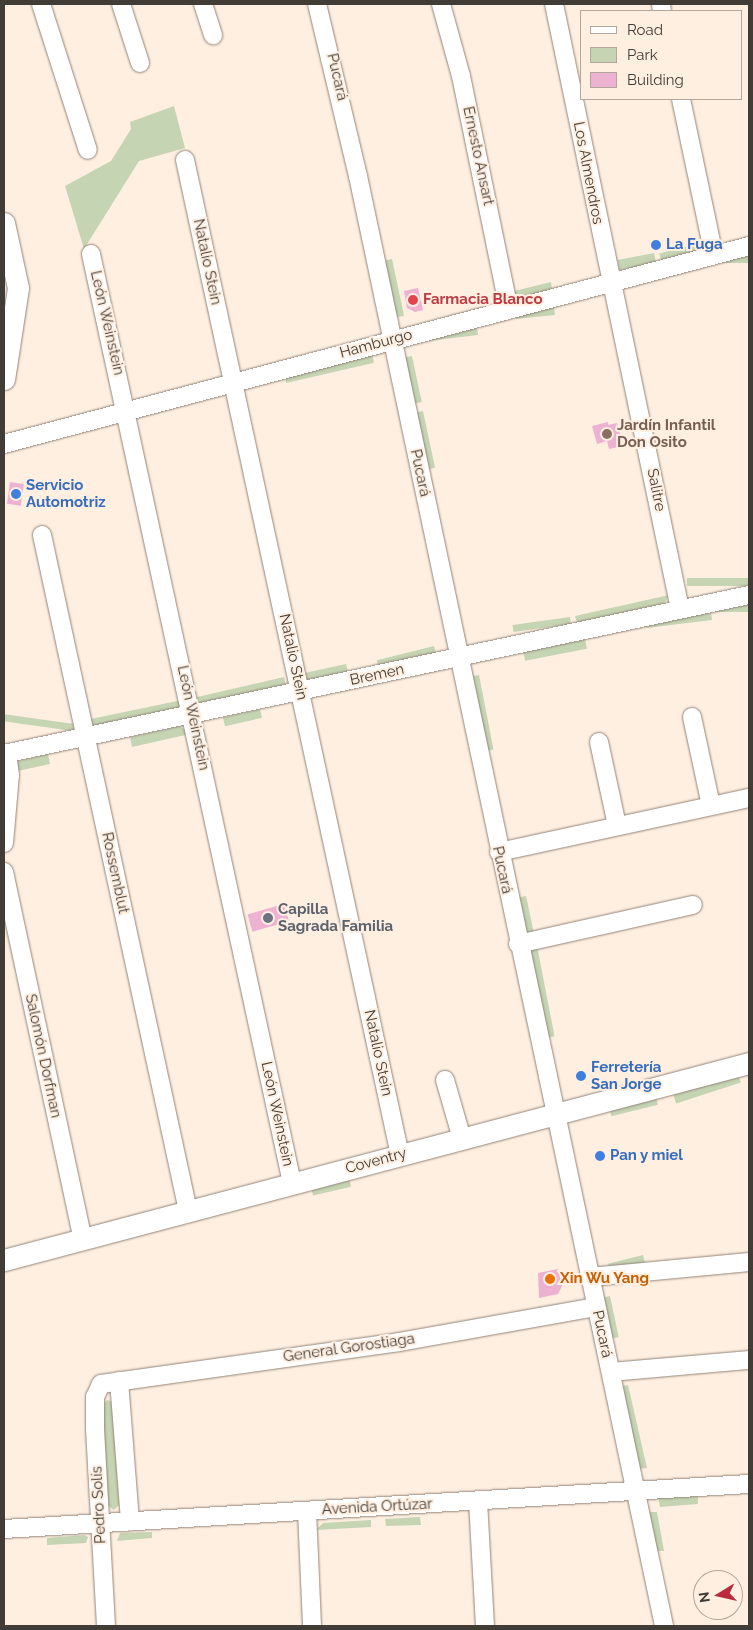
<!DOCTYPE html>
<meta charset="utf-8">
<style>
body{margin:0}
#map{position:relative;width:753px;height:1630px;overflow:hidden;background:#feefe1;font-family:Raleway,sans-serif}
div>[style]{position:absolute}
.green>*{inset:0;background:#c5d4b2;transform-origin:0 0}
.building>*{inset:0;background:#edb1d2;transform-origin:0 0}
.roads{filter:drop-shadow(0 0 1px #928478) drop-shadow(0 0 1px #928478)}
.minor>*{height:18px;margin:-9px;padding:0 9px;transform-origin:9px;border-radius:9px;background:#fff}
.tertiary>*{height:21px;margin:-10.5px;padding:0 10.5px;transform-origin:10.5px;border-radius:10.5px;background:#fff}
.dots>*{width:14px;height:14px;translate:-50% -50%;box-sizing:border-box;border:2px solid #feefe1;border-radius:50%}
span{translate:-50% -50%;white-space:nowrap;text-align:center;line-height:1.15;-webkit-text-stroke:4px #feefe1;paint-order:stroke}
.street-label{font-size:15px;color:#423c36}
.shop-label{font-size:15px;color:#366cbe;font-weight:700}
.left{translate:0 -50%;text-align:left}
.health-label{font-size:15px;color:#be3a42;font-weight:700}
.education-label{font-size:15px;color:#785e54;font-weight:700}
.worship-label{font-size:15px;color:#5b616d;font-weight:700}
.food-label{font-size:15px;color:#c56008;font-weight:700}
.frame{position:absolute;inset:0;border:5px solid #423c36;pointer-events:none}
.legend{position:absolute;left:580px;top:10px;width:162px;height:90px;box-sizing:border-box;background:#feefe1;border:1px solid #b3a79d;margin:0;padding:6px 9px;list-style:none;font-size:15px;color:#423c36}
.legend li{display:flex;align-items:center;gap:10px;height:25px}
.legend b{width:25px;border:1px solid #b3a79d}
.north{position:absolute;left:693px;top:1570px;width:50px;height:50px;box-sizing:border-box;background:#feefe1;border:1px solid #b3a79d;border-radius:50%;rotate:261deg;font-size:14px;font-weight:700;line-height:20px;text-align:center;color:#423c36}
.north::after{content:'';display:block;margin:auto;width:18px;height:22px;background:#ba293c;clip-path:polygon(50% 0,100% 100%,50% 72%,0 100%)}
</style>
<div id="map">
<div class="green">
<div style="clip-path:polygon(174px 106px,185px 148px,139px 161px,84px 249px,65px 186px,111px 161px,131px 129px,130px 122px)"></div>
<div style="left:701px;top:243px;width:8px;height:43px;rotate:76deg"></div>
<div style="left:654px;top:253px;width:10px;height:37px;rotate:79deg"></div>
<div style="left:749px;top:255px;width:8px;height:74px;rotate:90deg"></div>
<div style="left:392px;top:259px;width:58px;height:9px;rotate:78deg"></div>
<div style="clip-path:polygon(551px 282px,552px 289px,520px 298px,510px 292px)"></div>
<div style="left:554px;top:306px;width:9px;height:39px;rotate:84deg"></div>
<div style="left:477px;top:327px;width:8px;height:65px;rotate:83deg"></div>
<div style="left:372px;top:354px;width:9px;height:90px;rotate:77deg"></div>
<div style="left:412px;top:356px;width:47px;height:8px;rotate:78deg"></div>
<div style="left:423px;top:411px;width:58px;height:7px;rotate:78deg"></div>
<div style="left:749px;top:578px;width:8px;height:62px;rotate:90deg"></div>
<div style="clip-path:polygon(669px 595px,664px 604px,578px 624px,575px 616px)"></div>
<div style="left:749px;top:604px;width:8px;height:34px;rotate:90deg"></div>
<div style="left:711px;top:612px;width:8px;height:66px;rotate:83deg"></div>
<div style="left:570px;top:617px;width:7px;height:58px;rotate:82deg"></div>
<div style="left:585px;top:639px;width:10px;height:63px;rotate:79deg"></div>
<div style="left:434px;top:646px;width:8px;height:59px;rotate:76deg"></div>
<div style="clip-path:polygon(346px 664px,348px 673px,305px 681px,300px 674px)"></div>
<div style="left:479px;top:675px;width:76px;height:9px;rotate:79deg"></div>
<div style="left:284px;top:677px;width:9px;height:90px;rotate:77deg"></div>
<div style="clip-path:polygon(182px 700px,179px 708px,93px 727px,91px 719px)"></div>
<div style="left:260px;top:709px;width:9px;height:38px;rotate:77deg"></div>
<div style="left:74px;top:724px;width:7px;height:72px;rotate:98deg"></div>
<div style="clip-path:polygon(180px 726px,190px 734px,132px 747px,130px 737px)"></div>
<div style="clip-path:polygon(48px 754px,50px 764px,13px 772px,19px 761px)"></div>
<div style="left:526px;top:896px;width:39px;height:9px;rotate:78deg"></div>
<div style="left:537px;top:946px;width:92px;height:9px;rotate:79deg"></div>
<div style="left:738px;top:1074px;width:9px;height:68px;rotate:72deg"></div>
<div style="left:656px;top:1097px;width:8px;height:48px;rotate:76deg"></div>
<div style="left:349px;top:1178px;width:9px;height:39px;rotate:77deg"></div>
<div style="left:643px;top:1255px;width:8px;height:36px;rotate:76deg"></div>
<div style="left:610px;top:1296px;width:42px;height:8px;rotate:78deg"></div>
<div style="clip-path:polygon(628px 1385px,647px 1468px,638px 1469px,621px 1386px)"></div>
<div style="clip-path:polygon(107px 1400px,113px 1402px,119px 1505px,114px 1510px,108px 1506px,103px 1404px)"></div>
<div style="clip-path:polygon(698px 1495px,698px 1504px,660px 1507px,658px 1497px)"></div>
<div style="clip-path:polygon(648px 1512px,657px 1512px,664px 1551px,656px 1551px)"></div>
<div style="clip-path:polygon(420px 1517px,421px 1525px,386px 1526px,385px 1519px)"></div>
<div style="clip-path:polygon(371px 1520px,371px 1527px,316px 1530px,323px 1523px)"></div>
<div style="clip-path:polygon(152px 1532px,152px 1538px,117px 1541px,120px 1533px)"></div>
<div style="clip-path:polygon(84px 1535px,88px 1537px,86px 1543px,47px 1545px,47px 1538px)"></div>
</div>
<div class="building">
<div style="clip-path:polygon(418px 288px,423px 310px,415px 312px,407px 308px,404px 291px)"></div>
<div style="clip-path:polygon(608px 422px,608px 425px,617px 423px,623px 446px,609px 449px,607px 441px,597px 444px,592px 426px)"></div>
<div style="left:10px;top:482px;width:14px;height:22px;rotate:8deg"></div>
<div style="left:284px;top:904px;width:18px;height:38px;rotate:74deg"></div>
<div style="clip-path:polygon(558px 1269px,562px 1286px,558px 1294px,539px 1298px,538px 1273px)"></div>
</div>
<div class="roads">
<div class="minor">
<div style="left:41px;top:4px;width:153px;rotate:72.2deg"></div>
<div style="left:121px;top:4px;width:62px;rotate:72.1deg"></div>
<div style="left:203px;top:4px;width:33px;rotate:72deg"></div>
<div style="left:317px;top:4px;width:177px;rotate:76.6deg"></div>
<div style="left:358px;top:176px;width:1482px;rotate:78.08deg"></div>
<div style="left:441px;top:4px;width:75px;rotate:74.5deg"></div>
<div style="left:461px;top:76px;width:238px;rotate:78.4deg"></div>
<div style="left:554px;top:4px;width:618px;rotate:78.24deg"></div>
<div style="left:661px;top:4px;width:7px;rotate:82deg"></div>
<div style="left:681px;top:99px;width:159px;rotate:78.1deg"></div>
<div style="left:185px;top:160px;width:1018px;rotate:77.81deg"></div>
<div style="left:91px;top:254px;width:950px;rotate:77.79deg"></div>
<div style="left:4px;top:444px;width:771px;rotate:-14.88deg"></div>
<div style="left:42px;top:535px;width:692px;rotate:77.81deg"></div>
<div style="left:692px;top:717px;width:91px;rotate:77.9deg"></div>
<div style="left:599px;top:742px;width:85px;rotate:77.8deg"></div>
<div style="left:4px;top:754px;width:762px;rotate:-12.05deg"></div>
<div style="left:4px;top:843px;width:68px;rotate:-85deg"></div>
<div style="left:10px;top:775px;width:22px;rotate:-98deg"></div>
<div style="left:499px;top:852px;width:256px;rotate:-12.2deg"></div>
<div style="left:4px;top:872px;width:375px;rotate:77.9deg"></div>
<div style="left:518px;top:944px;width:179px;rotate:-12.6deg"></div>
<div style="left:445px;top:1080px;width:61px;rotate:73.9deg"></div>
<div style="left:590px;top:1277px;width:160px;rotate:-5.4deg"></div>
<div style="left:611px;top:1372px;width:139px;rotate:-5deg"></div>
<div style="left:119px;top:1381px;width:141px;rotate:85.5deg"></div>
<div style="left:478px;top:1501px;width:125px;rotate:86.8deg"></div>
<div style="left:307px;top:1511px;width:115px;rotate:87.5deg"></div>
<div style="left:4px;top:1529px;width:746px;rotate:-3.46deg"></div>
<div style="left:106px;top:1626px;width:197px;rotate:-93.2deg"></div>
<div style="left:95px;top:1429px;width:32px;rotate:-90deg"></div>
<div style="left:95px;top:1397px;width:14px;rotate:-65deg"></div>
<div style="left:101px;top:1384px;width:301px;rotate:-8deg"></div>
<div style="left:399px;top:1342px;width:200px;rotate:-10.1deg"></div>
</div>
<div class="tertiary">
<div style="left:4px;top:223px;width:66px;rotate:77.8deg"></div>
<div style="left:18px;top:288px;width:92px;rotate:98.7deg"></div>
<div style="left:4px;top:1260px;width:771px;rotate:-14.81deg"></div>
</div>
</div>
<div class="dots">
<div style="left:656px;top:245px;background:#3f7fe0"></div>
<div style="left:413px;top:300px;background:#e0444e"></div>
<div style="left:607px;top:434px;background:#8d6e63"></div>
<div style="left:16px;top:494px;background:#3f7fe0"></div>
<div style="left:268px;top:918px;background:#6b7280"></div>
<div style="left:581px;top:1076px;background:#3f7fe0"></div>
<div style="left:600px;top:1156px;background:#3f7fe0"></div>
<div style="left:550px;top:1279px;background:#e8710a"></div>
</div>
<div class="street-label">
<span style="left:337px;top:77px;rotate:77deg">Pucará</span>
<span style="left:478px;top:156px;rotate:78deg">Ernesto Ansart</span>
<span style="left:588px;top:173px;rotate:79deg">Los Almendros</span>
<span style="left:207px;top:262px;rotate:78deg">Natalio Stein</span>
<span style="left:107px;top:323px;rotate:77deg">León Weinstein</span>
<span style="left:376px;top:344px;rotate:-15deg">Hamburgo</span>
<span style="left:420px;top:473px;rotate:78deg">Pucará</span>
<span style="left:656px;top:490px;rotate:79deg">Salitre</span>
<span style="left:293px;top:657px;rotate:78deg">Natalio Stein</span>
<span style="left:377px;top:675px;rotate:-12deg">Bremen</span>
<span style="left:193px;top:718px;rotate:78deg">León Weinstein</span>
<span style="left:502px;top:870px;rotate:78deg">Pucará</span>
<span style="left:115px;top:873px;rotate:78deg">Rossemblut</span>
<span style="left:378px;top:1053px;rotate:78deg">Natalio Stein</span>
<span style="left:43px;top:1056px;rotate:78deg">Salomón Dorfman</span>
<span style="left:277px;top:1114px;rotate:78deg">León Weinstein</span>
<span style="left:376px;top:1161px;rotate:-15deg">Coventry</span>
<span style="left:602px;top:1334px;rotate:78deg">Pucará</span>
<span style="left:349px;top:1348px;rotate:-8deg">General Gorostiaga</span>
<span style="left:99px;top:1505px;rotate:-93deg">Pedro Solís</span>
<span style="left:377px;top:1507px;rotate:-3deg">Avenida Ortúzar</span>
</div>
<div class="shop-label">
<span class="left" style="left:666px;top:245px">La Fuga</span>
<span class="left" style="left:26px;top:494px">Servicio<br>Automotriz</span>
<span class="left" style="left:591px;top:1076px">Ferretería<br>San Jorge</span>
<span class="left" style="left:610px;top:1156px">Pan y miel</span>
</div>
<div class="health-label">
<span class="left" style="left:423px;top:300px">Farmacia Blanco</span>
</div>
<div class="education-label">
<span class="left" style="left:617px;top:434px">Jardín Infantil<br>Don Osito</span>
</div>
<div class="worship-label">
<span class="left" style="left:278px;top:918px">Capilla<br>Sagrada Familia</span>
</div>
<div class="food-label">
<span class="left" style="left:560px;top:1279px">Xin Wu Yang</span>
</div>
<div class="frame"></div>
<ul class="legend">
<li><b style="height:6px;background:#fff"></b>Road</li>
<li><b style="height:14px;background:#c5d4b2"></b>Park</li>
<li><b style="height:14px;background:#edb1d2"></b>Building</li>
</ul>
<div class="north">N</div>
</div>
